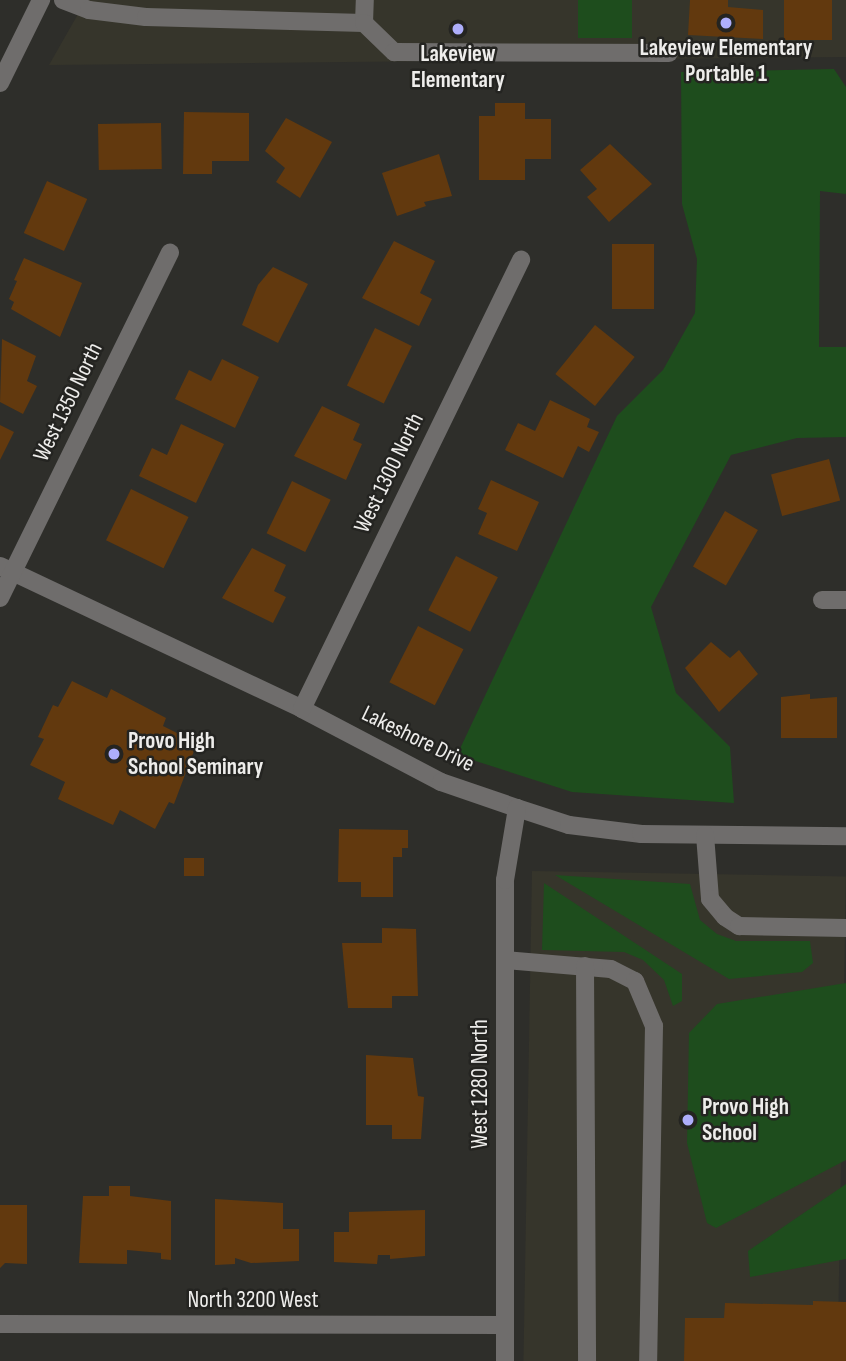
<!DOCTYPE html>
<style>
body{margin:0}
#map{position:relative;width:846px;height:1361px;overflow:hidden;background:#2e2e2a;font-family:"Sofia Sans Condensed",sans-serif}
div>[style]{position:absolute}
.built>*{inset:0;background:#36352b;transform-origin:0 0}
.green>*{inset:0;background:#1e4d1d;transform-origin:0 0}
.building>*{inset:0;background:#62390e;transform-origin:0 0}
.minor>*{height:18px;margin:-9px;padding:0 9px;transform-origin:9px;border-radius:9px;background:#6f6d6c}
.dots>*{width:19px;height:19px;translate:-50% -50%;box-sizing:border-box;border:4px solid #242421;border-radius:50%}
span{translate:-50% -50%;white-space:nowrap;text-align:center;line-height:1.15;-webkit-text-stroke:5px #242421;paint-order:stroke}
.poi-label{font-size:23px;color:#eeedeb;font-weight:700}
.left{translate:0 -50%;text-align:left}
.street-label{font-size:23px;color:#eeedeb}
</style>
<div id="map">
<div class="built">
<div style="clip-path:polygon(86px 0,846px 0,846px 57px,49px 65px)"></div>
<div style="left:532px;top:871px;width:314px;height:490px;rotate:1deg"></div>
</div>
<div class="green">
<div style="left:578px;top:0;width:54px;height:38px"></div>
<div style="clip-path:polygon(834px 69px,846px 87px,846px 194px,820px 191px,819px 347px,846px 347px,846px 437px,797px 438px,731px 455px,651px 607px,676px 693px,730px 747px,734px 803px,572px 792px,457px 755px,617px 416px,663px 370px,695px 313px,697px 259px,682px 204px,681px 72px)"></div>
<div style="clip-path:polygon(555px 875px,690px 884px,700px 920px,717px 934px,736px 941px,810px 941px,813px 963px,802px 972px,729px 979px)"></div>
<div style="clip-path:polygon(544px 883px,682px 974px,682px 1001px,673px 1006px,664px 980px,643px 960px,624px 952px,542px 950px)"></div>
<div style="clip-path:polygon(846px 983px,846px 1160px,716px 1228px,707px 1223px,687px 1143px,689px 1033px,717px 1004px)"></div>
<div style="clip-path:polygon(846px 1184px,846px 1259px,750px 1277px,748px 1251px)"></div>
</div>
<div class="building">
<div style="clip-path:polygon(690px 0,728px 0,728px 7px,763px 10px,763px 39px,688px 35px)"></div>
<div style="left:784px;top:0;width:48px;height:40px"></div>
<div style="clip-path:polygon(495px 103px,525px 103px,525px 119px,551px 119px,551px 159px,525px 159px,525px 180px,479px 180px,479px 116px,495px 116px)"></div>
<div style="clip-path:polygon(184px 112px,249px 113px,249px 161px,212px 161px,212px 174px,183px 174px)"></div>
<div style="clip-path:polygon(286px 118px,332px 142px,300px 198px,276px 182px,285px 168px,265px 151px)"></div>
<div style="left:161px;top:123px;width:46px;height:63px;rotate:89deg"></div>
<div style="clip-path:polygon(610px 144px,652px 184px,609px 222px,587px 197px,597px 189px,580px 170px)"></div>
<div style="clip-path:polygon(439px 154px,452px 196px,424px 202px,426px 206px,397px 216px,382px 173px)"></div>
<div style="left:47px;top:181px;width:44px;height:57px;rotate:24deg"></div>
<div style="clip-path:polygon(394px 241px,435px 261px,420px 293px,432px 299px,419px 326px,362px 298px)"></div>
<div style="left:612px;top:244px;width:42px;height:65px"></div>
<div style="clip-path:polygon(24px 258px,82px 283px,60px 337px,11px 309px,14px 302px,9px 299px,17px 281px,14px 280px)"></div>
<div style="clip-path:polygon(273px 267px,308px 284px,278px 343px,242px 325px,258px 285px)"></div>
<div style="left:595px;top:325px;width:51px;height:63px;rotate:39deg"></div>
<div style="left:375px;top:328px;width:41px;height:64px;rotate:26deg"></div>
<div style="clip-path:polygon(2px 339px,36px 356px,27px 381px,37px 386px,23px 414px,0 402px)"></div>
<div style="clip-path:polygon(222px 359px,259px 377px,235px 428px,175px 399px,189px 370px,211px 381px)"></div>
<div style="clip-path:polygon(550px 400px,590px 419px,587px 427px,599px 432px,589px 452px,578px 446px,563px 478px,505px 450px,518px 423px,535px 431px)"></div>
<div style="clip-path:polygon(322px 406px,360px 424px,353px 440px,362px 444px,346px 480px,294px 456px)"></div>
<div style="clip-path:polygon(181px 424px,224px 444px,196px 503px,139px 476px,152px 448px,167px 455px)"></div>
<div style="clip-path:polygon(0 425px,14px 432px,0 460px)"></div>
<div style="left:829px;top:459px;width:43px;height:60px;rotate:75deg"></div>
<div style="clip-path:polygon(491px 480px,539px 502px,517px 551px,478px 534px,487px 513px,478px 509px)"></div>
<div style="left:292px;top:481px;width:43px;height:58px;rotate:26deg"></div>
<div style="left:131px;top:489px;width:64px;height:57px;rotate:26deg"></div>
<div style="left:725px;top:511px;width:38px;height:64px;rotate:30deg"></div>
<div style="clip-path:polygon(252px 548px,286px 565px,274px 591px,286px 597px,273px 623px,222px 598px)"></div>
<div style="left:456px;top:556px;width:47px;height:61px;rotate:27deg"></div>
<div style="left:418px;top:626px;width:51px;height:63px;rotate:27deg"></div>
<div style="clip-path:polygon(711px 642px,730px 658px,739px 650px,758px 674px,719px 712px,685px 668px)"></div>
<div style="clip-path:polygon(72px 681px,107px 698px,111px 689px,166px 718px,163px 726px,197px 743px,174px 804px,169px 802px,155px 829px,120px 810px,113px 825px,58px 799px,65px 782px,30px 765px,44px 739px,38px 737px,53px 705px,58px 707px)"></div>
<div style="clip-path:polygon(810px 694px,810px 699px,837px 697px,837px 738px,781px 738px,781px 697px)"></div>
<div style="clip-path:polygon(339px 829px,408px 830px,408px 848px,402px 848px,402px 857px,393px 857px,393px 897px,361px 897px,361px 882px,338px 882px)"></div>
<div style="left:184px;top:858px;width:20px;height:18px"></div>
<div style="clip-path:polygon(382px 928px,416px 929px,418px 996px,392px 996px,392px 1008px,348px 1008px,342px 943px,382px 943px)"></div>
<div style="clip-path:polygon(366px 1055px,413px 1058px,418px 1096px,424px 1097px,421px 1139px,392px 1139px,392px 1125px,366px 1125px)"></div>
<div style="clip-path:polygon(109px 1186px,130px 1186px,130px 1196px,171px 1201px,171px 1260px,161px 1259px,161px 1253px,127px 1250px,127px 1264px,79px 1263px,83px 1196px,109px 1196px)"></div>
<div style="clip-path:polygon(215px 1199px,283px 1203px,283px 1229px,299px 1229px,299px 1261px,251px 1263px,235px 1258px,235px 1264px,215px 1265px)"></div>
<div style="clip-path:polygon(0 1205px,27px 1205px,27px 1264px,5px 1263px,0 1268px)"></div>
<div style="clip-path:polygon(425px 1210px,425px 1256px,390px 1259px,390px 1255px,378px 1255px,377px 1264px,334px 1262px,334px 1232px,349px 1232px,349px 1212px)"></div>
<div style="clip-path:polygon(813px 1301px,846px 1302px,846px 1361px,684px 1361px,685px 1318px,724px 1318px,725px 1303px,813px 1305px)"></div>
</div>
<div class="minor">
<div style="left:63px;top:0;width:28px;rotate:21deg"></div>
<div style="left:89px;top:10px;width:57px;rotate:7deg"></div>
<div style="left:146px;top:17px;width:218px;rotate:1.6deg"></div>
<div style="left:364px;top:23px;width:23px;rotate:-88deg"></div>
<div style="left:364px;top:23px;width:42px;rotate:44deg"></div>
<div style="left:394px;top:52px;width:275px;rotate:0.2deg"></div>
<div style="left:0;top:83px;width:93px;rotate:-63.7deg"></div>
<div style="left:0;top:566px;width:334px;rotate:25.3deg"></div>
<div style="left:302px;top:709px;width:157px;rotate:27.7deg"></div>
<div style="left:441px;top:782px;width:80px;rotate:18.9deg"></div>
<div style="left:517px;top:808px;width:55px;rotate:18.1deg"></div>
<div style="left:569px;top:825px;width:73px;rotate:7.1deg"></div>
<div style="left:641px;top:834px;width:205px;rotate:0.6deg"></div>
<div style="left:0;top:598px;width:385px;rotate:-63.8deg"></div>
<div style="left:822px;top:600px;width:24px"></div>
<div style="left:302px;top:709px;width:500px;rotate:-64deg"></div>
<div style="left:705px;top:835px;width:64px;rotate:85.5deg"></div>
<div style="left:710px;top:899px;width:23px;rotate:50deg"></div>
<div style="left:725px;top:917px;width:17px;rotate:33deg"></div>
<div style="left:739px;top:926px;width:107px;rotate:1.1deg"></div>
<div style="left:505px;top:960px;width:106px;rotate:4.9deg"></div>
<div style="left:611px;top:969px;width:27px;rotate:27deg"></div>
<div style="left:635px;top:981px;width:49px;rotate:67.1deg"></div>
<div style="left:654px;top:1026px;width:335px;rotate:91deg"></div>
<div style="left:585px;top:966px;width:395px;rotate:89.7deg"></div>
<div style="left:0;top:1324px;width:505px;rotate:0.11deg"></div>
<div style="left:505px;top:1361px;width:481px;rotate:-90deg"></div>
<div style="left:505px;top:880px;width:73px;rotate:-80.5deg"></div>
</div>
<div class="dots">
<div style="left:726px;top:23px;background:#aeaefb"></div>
<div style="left:458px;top:29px;background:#aeaefb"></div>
<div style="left:114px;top:754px;background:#aeaefb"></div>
<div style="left:688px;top:1120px;background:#aeaefb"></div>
</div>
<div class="poi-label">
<span style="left:726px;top:61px">Lakeview Elementary<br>Portable 1</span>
<span style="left:458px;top:67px">Lakeview<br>Elementary</span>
<span class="left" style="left:128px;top:754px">Provo High<br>School Seminary</span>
<span class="left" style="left:702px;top:1120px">Provo High<br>School</span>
</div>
<div class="street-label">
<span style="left:68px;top:402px;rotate:-64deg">West 1350 North</span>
<span style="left:389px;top:473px;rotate:-64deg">West 1300 North</span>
<span style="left:418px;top:739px;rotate:26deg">Lakeshore Drive</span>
<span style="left:480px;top:1084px;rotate:-90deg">West 1280 North</span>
<span style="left:253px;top:1300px">North 3200 West</span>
</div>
</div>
